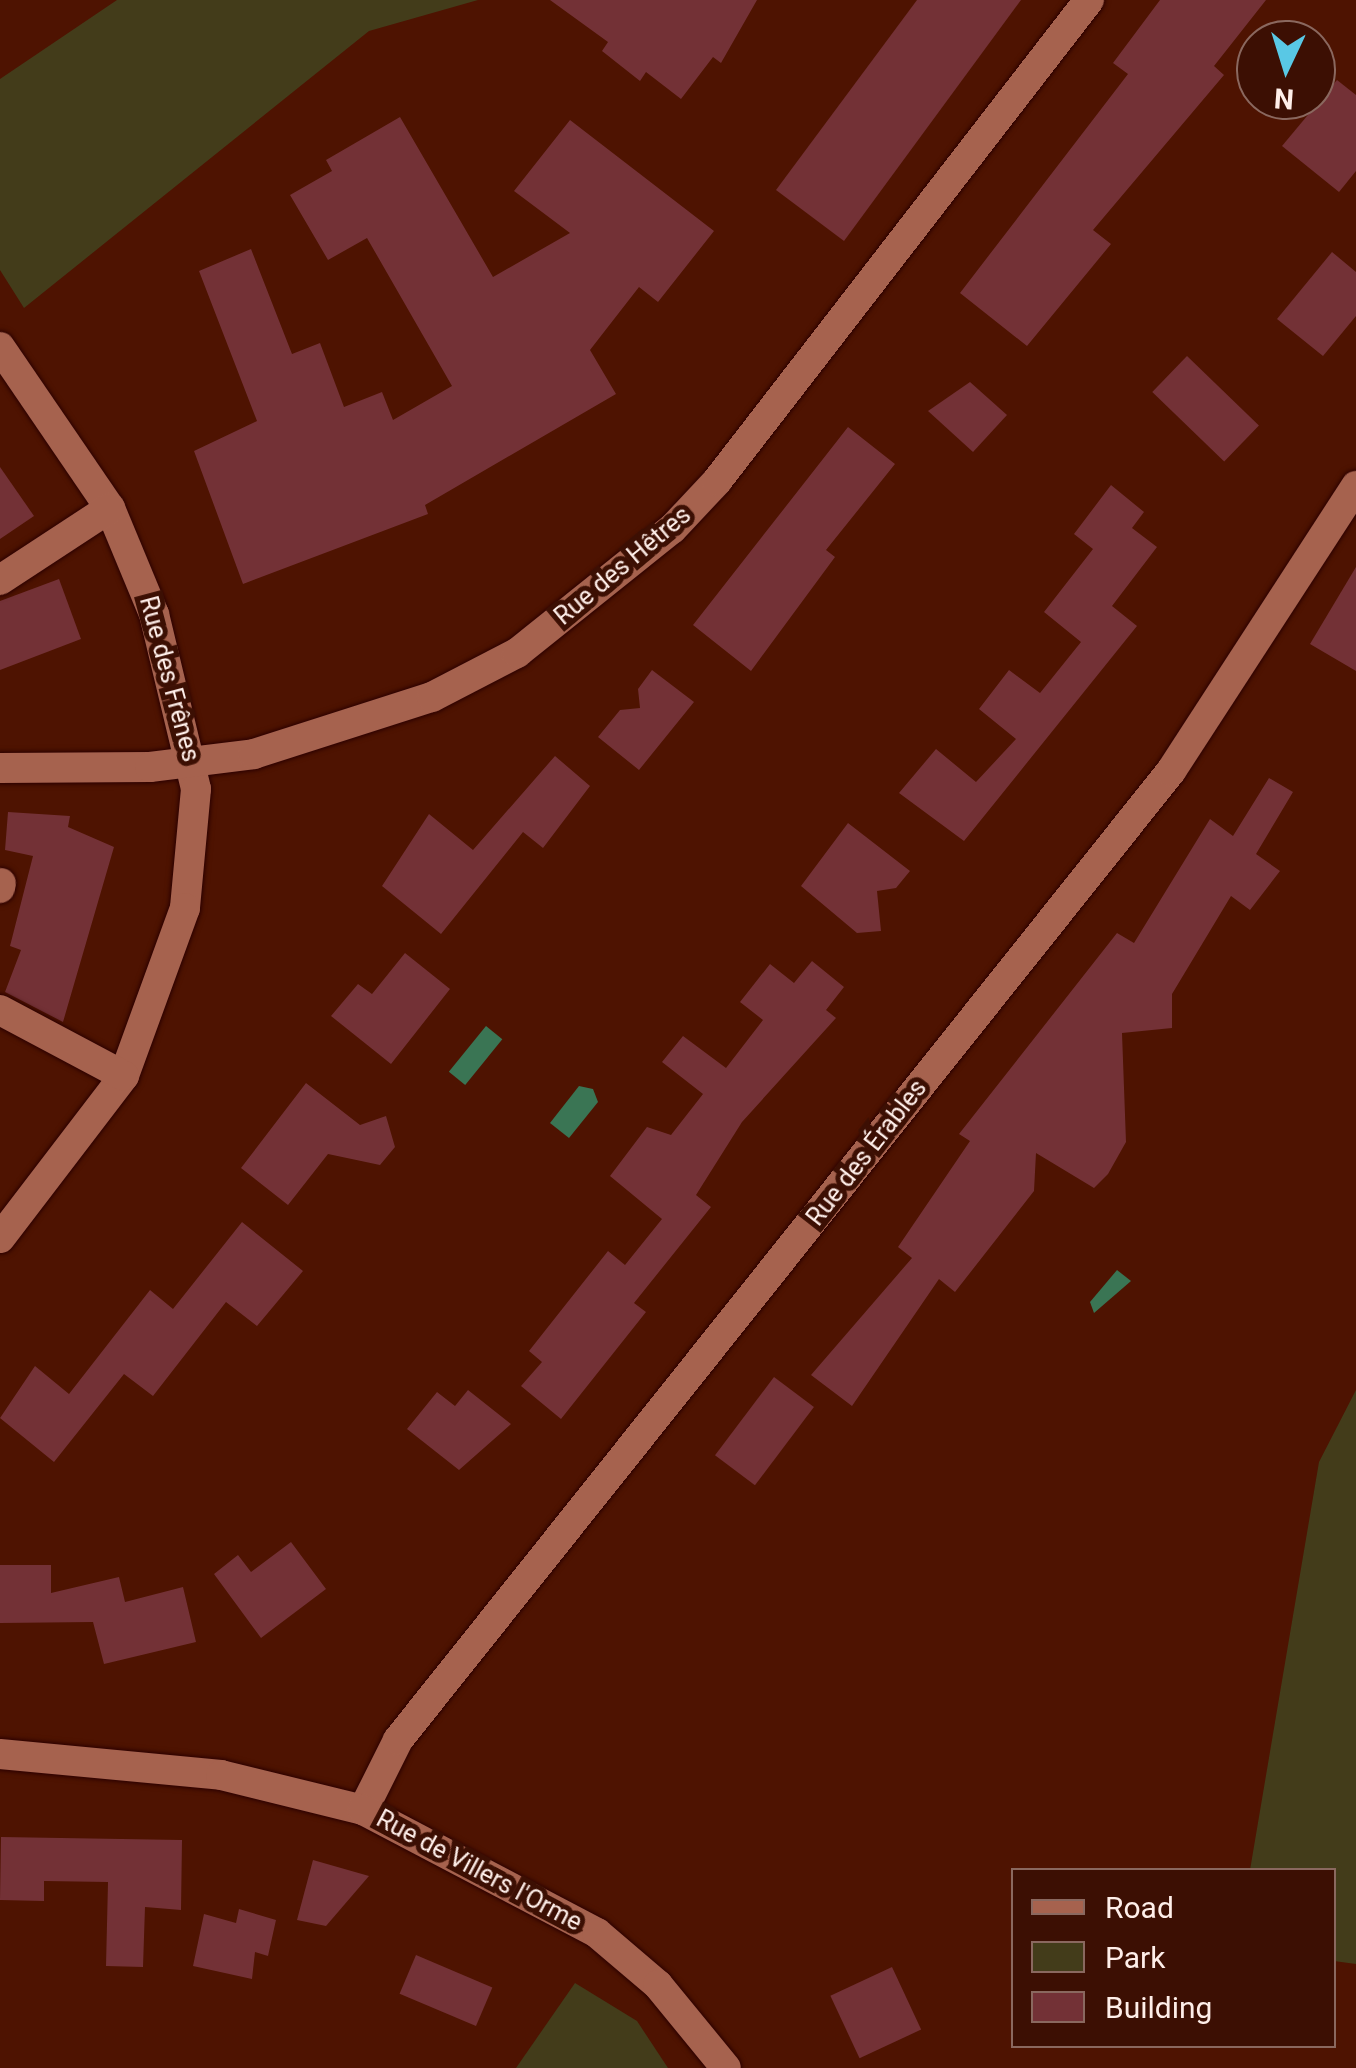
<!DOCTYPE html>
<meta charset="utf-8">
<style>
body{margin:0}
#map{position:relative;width:1356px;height:2068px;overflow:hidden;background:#4e1301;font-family:Roboto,sans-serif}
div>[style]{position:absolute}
.green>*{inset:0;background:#433c1a}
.water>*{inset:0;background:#3a7554;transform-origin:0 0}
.building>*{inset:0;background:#733136;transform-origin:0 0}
.roads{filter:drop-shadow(0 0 2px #2c0100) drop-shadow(0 0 2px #2c0100)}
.street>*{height:30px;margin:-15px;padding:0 15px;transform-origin:15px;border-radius:15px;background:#a6624e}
.secondary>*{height:30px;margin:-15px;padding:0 15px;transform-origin:15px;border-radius:15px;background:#a6624e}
span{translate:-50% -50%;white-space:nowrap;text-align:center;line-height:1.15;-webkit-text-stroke:10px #3c0f03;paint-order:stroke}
.street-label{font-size:25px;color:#feeee9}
.legend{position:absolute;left:1011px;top:1868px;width:325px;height:180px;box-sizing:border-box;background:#3c0f03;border:2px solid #8a685f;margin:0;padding:12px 18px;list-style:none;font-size:30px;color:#feeee9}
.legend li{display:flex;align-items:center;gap:20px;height:50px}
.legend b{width:50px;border:2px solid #8a685f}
.north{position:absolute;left:1236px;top:20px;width:100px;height:100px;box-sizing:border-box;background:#3c0f03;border:2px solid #8a685f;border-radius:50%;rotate:184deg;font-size:28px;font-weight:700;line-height:40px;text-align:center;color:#feeee9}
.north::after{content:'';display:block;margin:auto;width:35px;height:45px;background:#59c8e5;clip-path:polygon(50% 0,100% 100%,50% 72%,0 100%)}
</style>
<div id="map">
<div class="green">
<div style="clip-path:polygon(117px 0,478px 0,369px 31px,24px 308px,0 270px,0 79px)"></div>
<div style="clip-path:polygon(1356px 1390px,1356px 1964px,1334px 1961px,1334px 1870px,1250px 1870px,1319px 1462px)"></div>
<div style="clip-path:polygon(575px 1983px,637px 2021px,668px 2068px,516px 2068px)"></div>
</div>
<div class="water">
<div style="left:486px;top:1026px;width:21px;height:59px;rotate:39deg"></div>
<div style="clip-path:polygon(579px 1086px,593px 1089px,598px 1102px,569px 1138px,550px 1123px)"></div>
<div style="clip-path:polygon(1117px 1270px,1131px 1281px,1094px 1313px,1090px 1302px)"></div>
</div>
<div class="building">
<div style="clip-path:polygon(550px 0,757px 0,721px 63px,713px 57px,681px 99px,646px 72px,640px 81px,602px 51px,608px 42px)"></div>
<div style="clip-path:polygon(917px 0,1021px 0,844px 241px,776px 190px)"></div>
<div style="clip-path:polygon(1160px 0,1266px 0,1214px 66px,1224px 75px,1093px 230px,1111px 244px,1027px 346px,960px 293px,1128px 74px,1113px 63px)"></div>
<div style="clip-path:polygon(1337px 80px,1356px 95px,1356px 171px,1339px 192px,1282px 146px)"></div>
<div style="clip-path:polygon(400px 117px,493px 277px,570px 233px,514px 191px,570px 120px,714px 231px,658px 302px,639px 287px,590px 350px,616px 394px,425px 505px,428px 514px,243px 584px,194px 451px,257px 421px,199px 271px,251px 249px,292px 354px,320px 343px,344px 407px,382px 392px,393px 420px,452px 386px,367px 238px,328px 260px,290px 195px,332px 171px,326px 160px)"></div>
<div style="clip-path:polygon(1332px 252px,1356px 272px,1356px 316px,1323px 356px,1277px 319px)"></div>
<div style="left:1187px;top:356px;width:100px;height:50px;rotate:44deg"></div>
<div style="clip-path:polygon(970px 382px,1007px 415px,973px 452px,928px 411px)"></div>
<div style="clip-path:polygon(848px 427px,895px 464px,826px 550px,835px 557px,751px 671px,693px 625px)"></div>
<div style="clip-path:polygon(0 467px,34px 516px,0 539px)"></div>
<div style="clip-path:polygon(1111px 485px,1144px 512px,1132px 528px,1157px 547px,1112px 606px,1137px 626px,964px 841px,899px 793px,936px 749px,976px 782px,1016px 739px,979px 709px,1009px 670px,1040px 693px,1081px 642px,1044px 612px,1093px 549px,1074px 534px)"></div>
<div style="clip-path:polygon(1356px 567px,1356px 671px,1310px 644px)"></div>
<div style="clip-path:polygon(59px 579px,81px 639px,0 670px,0 601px)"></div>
<div style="clip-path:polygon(652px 670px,694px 702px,639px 770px,598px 737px,620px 710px,640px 708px,638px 689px)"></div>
<div style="clip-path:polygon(555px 756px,590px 786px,543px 848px,523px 832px,441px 934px,382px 886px,429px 814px,473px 850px)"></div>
<div style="clip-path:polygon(1269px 778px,1293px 792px,1256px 854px,1280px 871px,1250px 910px,1231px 896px,1172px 994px,1172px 1028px,1122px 1033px,1126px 1142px,1108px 1174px,1094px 1188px,1036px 1153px,1034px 1191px,955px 1292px,939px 1279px,852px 1406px,811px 1375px,912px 1258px,898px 1247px,970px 1141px,959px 1134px,1117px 933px,1134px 943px,1210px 819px,1233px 836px)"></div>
<div style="clip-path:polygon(8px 812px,70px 816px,68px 827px,114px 847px,63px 1022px,5px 992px,21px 950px,10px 946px,33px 856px,5px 850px)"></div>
<div style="clip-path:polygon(848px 823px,910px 871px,896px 888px,877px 891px,881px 931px,857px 933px,801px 886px)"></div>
<div style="clip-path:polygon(405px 953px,450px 989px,391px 1064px,331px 1016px,358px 984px,372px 994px)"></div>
<div style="clip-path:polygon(812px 961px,844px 987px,826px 1010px,836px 1018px,742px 1122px,696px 1195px,711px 1207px,634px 1303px,646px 1312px,561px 1419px,521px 1386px,542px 1362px,529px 1351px,608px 1251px,625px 1265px,662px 1219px,610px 1176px,647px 1127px,671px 1135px,703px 1094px,662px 1062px,683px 1036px,726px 1068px,763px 1020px,740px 1002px,770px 964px,794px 983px)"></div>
<div style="clip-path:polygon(306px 1083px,360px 1125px,386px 1116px,395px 1147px,380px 1165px,328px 1154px,288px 1205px,241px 1168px)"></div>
<div style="clip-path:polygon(242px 1222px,303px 1271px,257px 1326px,226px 1302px,153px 1396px,124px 1374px,54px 1462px,0 1418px,35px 1366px,69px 1394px,150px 1290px,173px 1309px)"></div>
<div style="left:774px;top:1377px;width:50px;height:98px;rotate:37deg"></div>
<div style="clip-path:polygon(468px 1390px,511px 1424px,459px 1470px,407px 1429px,437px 1392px,455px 1406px)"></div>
<div style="clip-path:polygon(291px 1542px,326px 1589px,261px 1638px,214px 1574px,238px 1555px,251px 1572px)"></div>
<div style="clip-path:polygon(0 1565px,51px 1565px,51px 1593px,119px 1577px,125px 1602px,183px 1587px,196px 1642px,104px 1664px,93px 1622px,0 1623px)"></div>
<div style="clip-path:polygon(1px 1837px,182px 1840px,181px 1910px,145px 1907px,143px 1967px,106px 1966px,108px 1882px,44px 1881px,44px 1901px,0 1900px)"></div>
<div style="clip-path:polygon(313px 1860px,369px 1876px,326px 1926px,297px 1920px)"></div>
<div style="clip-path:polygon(239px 1909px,276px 1920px,268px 1956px,255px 1952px,252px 1979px,193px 1966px,204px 1914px,236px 1923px)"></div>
<div style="left:416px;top:1955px;width:83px;height:42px;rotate:23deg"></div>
<div style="left:892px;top:1967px;width:69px;height:68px;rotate:65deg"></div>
</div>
<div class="roads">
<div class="street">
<div style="left:0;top:347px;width:195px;rotate:55.7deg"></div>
<div style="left:110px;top:508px;width:115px;rotate:67.5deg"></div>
<div style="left:154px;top:614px;width:180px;rotate:76.5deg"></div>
<div style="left:196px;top:789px;width:120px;rotate:95.3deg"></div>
<div style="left:185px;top:908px;width:179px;rotate:110deg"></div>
<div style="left:124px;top:1076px;width:204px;rotate:127.4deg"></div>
<div style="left:0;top:580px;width:131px;rotate:-33.2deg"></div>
<div style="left:0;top:768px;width:150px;rotate:-0.4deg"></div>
<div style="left:150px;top:767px;width:105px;rotate:-7.1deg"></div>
<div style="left:254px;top:754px;width:187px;rotate:-17.8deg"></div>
<div style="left:432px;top:697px;width:96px;rotate:-27.4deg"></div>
<div style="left:517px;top:653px;width:198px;rotate:-38.7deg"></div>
<div style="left:672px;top:529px;width:66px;rotate:-46.8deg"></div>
<div style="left:717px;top:481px;width:608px;rotate:-52.28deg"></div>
<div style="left:0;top:888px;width:5px;rotate:-79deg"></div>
<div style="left:0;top:1010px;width:140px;rotate:28deg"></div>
<div style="left:363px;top:1810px;width:78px;rotate:-63.4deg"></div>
<div style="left:398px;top:1740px;width:1240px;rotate:-51.42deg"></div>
<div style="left:1171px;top:771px;width:340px;rotate:-57deg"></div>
</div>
<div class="secondary">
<div style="left:0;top:1754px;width:222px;rotate:5.4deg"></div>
<div style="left:221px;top:1775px;width:146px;rotate:13.8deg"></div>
<div style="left:363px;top:1810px;width:264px;rotate:27.7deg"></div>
<div style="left:597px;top:1933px;width:80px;rotate:40.4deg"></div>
<div style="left:658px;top:1985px;width:107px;rotate:50.7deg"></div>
</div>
</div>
<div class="street-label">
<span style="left:623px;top:566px;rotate:-40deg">Rue des Hêtres</span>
<span style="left:169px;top:679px;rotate:75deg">Rue des Frênes</span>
<span style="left:867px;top:1153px;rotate:-52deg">Rue des Érables</span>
<span style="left:479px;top:1871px;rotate:28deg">Rue de Villers l'Orme</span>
</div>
<ul class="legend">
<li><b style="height:12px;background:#a6624e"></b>Road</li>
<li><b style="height:28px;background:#433c1a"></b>Park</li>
<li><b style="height:28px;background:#733136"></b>Building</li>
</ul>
<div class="north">N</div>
</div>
